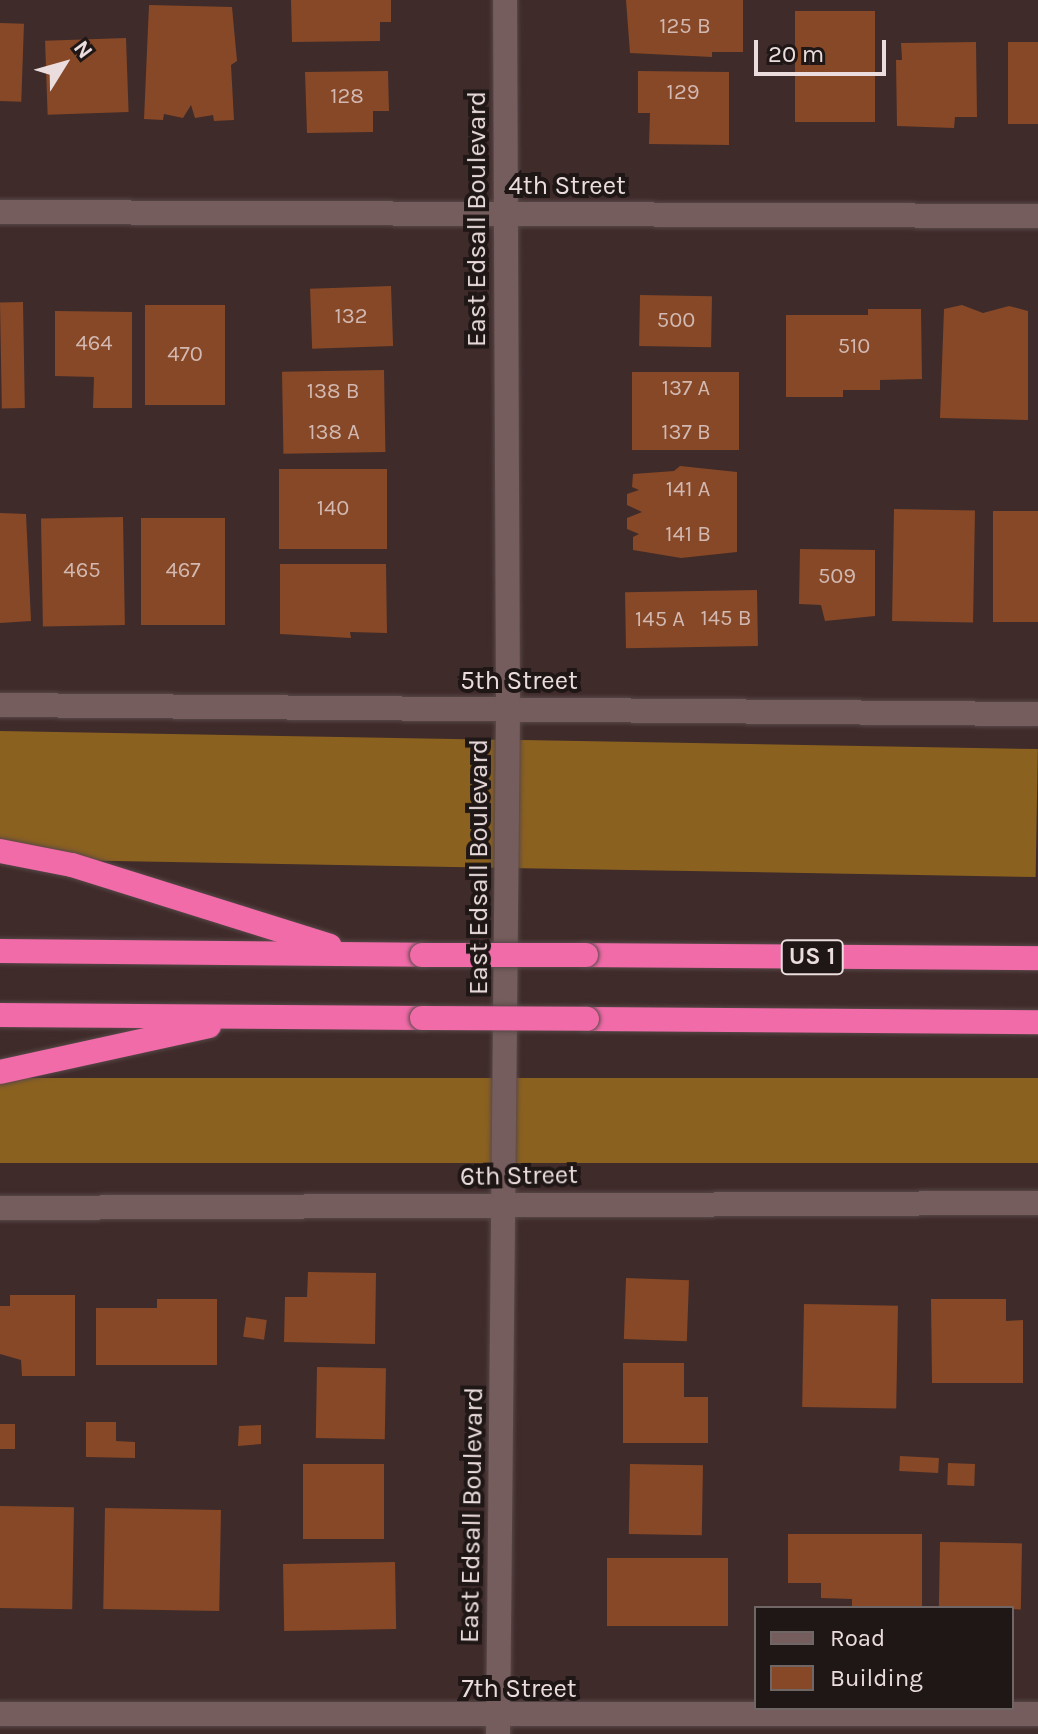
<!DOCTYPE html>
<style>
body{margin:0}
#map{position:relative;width:1038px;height:1734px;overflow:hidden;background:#3f2b2a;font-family:Karla,sans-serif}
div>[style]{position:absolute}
.forest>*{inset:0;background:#8b6120;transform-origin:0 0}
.building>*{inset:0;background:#864827;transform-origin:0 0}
.roads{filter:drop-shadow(0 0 2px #584848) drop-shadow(0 0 2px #584848)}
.street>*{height:24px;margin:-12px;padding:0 12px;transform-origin:12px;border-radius:12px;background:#745d5c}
.highway>*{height:24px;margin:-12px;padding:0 12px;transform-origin:12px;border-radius:12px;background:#f16ba9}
.bridges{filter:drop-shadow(0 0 2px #584848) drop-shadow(0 0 2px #584848)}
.highway-bridge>*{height:24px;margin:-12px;padding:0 12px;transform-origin:12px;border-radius:12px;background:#f16ba9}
span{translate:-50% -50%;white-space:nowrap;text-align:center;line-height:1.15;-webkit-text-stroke:8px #1f1616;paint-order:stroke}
.number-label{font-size:22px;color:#d2b8b0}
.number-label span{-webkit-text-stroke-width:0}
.shield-label span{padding:2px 6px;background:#1f1616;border:2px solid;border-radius:6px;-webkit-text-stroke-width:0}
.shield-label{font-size:24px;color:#ebdddd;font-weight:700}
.street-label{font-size:26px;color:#ebdddd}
.legend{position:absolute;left:754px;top:1606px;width:260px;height:104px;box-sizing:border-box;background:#1f1616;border:2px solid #716666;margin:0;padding:10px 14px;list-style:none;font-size:24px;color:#ebdddd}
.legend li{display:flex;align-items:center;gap:16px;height:40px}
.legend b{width:40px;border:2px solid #716666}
.north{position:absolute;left:24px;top:24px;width:80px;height:80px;-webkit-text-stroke:6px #1f1616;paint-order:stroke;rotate:53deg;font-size:22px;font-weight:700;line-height:32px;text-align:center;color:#ebdddd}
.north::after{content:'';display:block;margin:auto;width:28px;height:36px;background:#ebdddd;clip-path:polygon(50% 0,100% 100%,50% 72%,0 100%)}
.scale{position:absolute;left:754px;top:40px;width:132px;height:36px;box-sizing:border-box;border:4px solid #ebdddd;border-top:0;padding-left:10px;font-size:24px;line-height:28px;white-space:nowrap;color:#ebdddd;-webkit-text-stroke:6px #1f1616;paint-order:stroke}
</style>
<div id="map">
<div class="forest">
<div style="left:0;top:731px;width:1038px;height:128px;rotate:1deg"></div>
<div style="left:0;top:1078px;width:1038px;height:85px"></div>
</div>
<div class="building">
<div style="clip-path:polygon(291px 0,391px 0,391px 22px,380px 22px,380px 41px,292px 42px)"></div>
<div style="clip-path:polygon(626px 0,743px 0,743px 52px,712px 52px,712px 57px,630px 53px)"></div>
<div style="clip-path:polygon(149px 5px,232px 7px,237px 61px,231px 65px,234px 120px,214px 121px,213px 115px,195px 118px,191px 105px,183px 118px,164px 114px,163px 120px,144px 119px)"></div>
<div style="left:795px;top:11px;width:80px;height:111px"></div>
<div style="left:0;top:23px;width:24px;height:78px;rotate:2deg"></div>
<div style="left:126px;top:38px;width:74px;height:81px;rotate:88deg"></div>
<div style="clip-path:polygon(976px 42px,977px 117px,955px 117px,954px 128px,897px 126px,896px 60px,902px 60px,901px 43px)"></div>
<div style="left:1008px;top:42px;width:30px;height:82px"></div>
<div style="clip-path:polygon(388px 71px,389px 111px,373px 111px,373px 132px,307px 133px,305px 72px)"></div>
<div style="clip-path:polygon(638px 71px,729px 72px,729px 145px,649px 144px,650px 113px,638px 113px)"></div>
<div style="left:391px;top:286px;width:60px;height:81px;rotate:88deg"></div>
<div style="left:640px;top:295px;width:72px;height:51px;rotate:1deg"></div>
<div style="left:23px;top:302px;width:106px;height:23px;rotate:89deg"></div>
<div style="left:145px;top:305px;width:80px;height:100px"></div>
<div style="clip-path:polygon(962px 305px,983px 313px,1009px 306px,1028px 311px,1028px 420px,940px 418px,944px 309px)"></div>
<div style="clip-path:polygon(868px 309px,921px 309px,922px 379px,880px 380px,880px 390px,843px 390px,843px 397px,786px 397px,786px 315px,868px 315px)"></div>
<div style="clip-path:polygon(55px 311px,132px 312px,132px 408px,93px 408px,94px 377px,55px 376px)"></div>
<div style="left:384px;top:370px;width:82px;height:102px;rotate:89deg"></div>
<div style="left:632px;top:372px;width:107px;height:78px"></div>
<div style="clip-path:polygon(680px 466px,737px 472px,737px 552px,681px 558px,633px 550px,633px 537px,639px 534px,627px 529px,627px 518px,642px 512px,627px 505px,627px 494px,639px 490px,632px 487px,633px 474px,674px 471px)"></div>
<div style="left:279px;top:469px;width:108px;height:80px"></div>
<div style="left:894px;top:509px;width:81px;height:112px;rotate:1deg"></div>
<div style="left:993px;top:511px;width:45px;height:111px"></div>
<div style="clip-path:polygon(0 513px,26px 514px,31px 621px,0 623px)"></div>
<div style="left:123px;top:517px;width:108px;height:82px;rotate:89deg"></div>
<div style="left:141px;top:518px;width:84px;height:107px"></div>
<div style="clip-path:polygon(800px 549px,875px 550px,875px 616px,825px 621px,821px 605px,799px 604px)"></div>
<div style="clip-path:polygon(280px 564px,386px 564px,387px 633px,350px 632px,351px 638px,280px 634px)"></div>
<div style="left:757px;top:590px;width:56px;height:132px;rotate:89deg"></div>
<div style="clip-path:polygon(308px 1272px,376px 1273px,375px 1344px,284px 1342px,285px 1297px,307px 1297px)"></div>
<div style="left:626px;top:1278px;width:63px;height:61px;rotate:2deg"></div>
<div style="clip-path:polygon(10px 1295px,75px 1295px,75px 1376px,22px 1376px,21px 1360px,0 1354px,0 1306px,10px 1306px)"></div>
<div style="clip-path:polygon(157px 1299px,217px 1299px,217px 1365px,96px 1365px,96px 1308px,157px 1308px)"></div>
<div style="clip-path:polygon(931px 1299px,1006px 1299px,1006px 1321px,1023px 1320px,1023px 1383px,932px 1383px)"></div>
<div style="left:804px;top:1304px;width:94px;height:103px;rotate:1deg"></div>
<div style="left:246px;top:1317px;width:21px;height:20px;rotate:8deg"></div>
<div style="clip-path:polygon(623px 1363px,684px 1363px,684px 1397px,708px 1397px,708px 1443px,623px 1443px)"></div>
<div style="left:317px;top:1367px;width:69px;height:71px;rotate:1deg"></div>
<div style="clip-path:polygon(86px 1422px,116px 1422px,116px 1441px,135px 1442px,135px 1458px,86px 1457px)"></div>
<div style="left:0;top:1424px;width:15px;height:25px"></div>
<div style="clip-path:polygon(261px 1425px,261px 1444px,238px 1446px,239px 1426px)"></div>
<div style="left:900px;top:1456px;width:39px;height:15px;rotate:3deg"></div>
<div style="left:948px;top:1463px;width:27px;height:22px;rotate:2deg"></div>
<div style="left:303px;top:1464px;width:81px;height:75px"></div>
<div style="left:630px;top:1464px;width:73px;height:70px;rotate:1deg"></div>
<div style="left:0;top:1506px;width:74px;height:102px;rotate:1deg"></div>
<div style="left:105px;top:1508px;width:116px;height:101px;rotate:1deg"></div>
<div style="clip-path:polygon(788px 1534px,922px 1534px,922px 1608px,852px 1608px,852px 1599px,821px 1598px,821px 1583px,788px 1583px)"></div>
<div style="left:940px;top:1542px;width:82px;height:66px;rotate:1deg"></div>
<div style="left:607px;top:1558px;width:121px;height:68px"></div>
<div style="left:395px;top:1562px;width:67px;height:112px;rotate:89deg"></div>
</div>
<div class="roads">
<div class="street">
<div style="left:0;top:212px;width:1038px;rotate:0.22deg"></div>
<div style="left:0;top:705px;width:1038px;rotate:0.5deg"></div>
<div style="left:0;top:1208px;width:1038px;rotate:-0.28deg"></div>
<div style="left:0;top:1714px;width:1038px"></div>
<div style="left:498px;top:1734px;width:1025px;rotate:-89.44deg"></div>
<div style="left:508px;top:709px;width:709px;rotate:-90.24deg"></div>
</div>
<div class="highway">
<div style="left:0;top:851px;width:73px;rotate:11deg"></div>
<div style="left:72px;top:865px;width:270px;rotate:17.4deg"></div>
<div style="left:0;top:951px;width:422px;rotate:0.5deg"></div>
<div style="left:586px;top:955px;width:452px;rotate:0.4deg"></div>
<div style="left:0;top:1015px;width:422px;rotate:0.4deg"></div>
<div style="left:587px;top:1019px;width:451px;rotate:0.4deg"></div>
<div style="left:0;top:1072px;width:214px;rotate:-12.4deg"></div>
</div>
</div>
<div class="bridges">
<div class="highway-bridge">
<div style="left:422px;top:955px;width:164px"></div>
<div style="left:422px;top:1018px;width:165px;rotate:0.3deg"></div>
</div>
</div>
<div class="number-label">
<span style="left:685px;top:27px">125 B</span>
<span style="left:683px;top:93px">129</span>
<span style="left:347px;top:97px">128</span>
<span style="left:351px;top:317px">132</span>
<span style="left:676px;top:321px">500</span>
<span style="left:94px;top:344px">464</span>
<span style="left:854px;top:347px">510</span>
<span style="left:185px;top:355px">470</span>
<span style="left:686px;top:389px">137 A</span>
<span style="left:333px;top:392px">138 B</span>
<span style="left:334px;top:433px">138 A</span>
<span style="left:686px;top:433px">137 B</span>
<span style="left:688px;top:490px">141 A</span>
<span style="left:333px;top:509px">140</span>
<span style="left:688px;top:535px">141 B</span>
<span style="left:82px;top:571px">465</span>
<span style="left:183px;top:571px">467</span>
<span style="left:837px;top:577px">509</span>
<span style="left:726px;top:619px">145 B</span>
<span style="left:660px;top:620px">145 A</span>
</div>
<div class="shield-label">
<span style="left:812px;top:957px">US 1</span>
</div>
<div class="street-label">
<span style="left:567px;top:186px">4th Street</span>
<span style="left:477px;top:219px;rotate:-90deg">East Edsall Boulevard</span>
<span style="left:519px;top:681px">5th Street</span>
<span style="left:479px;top:867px;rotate:-90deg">East Edsall Boulevard</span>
<span style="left:519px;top:1176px;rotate:-1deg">6th Street</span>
<span style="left:472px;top:1515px;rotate:-89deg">East Edsall Boulevard</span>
<span style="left:519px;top:1689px">7th Street</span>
</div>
<ul class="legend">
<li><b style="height:10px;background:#745d5c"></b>Road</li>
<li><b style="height:22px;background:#864827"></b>Building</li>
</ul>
<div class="north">N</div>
<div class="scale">20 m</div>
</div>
